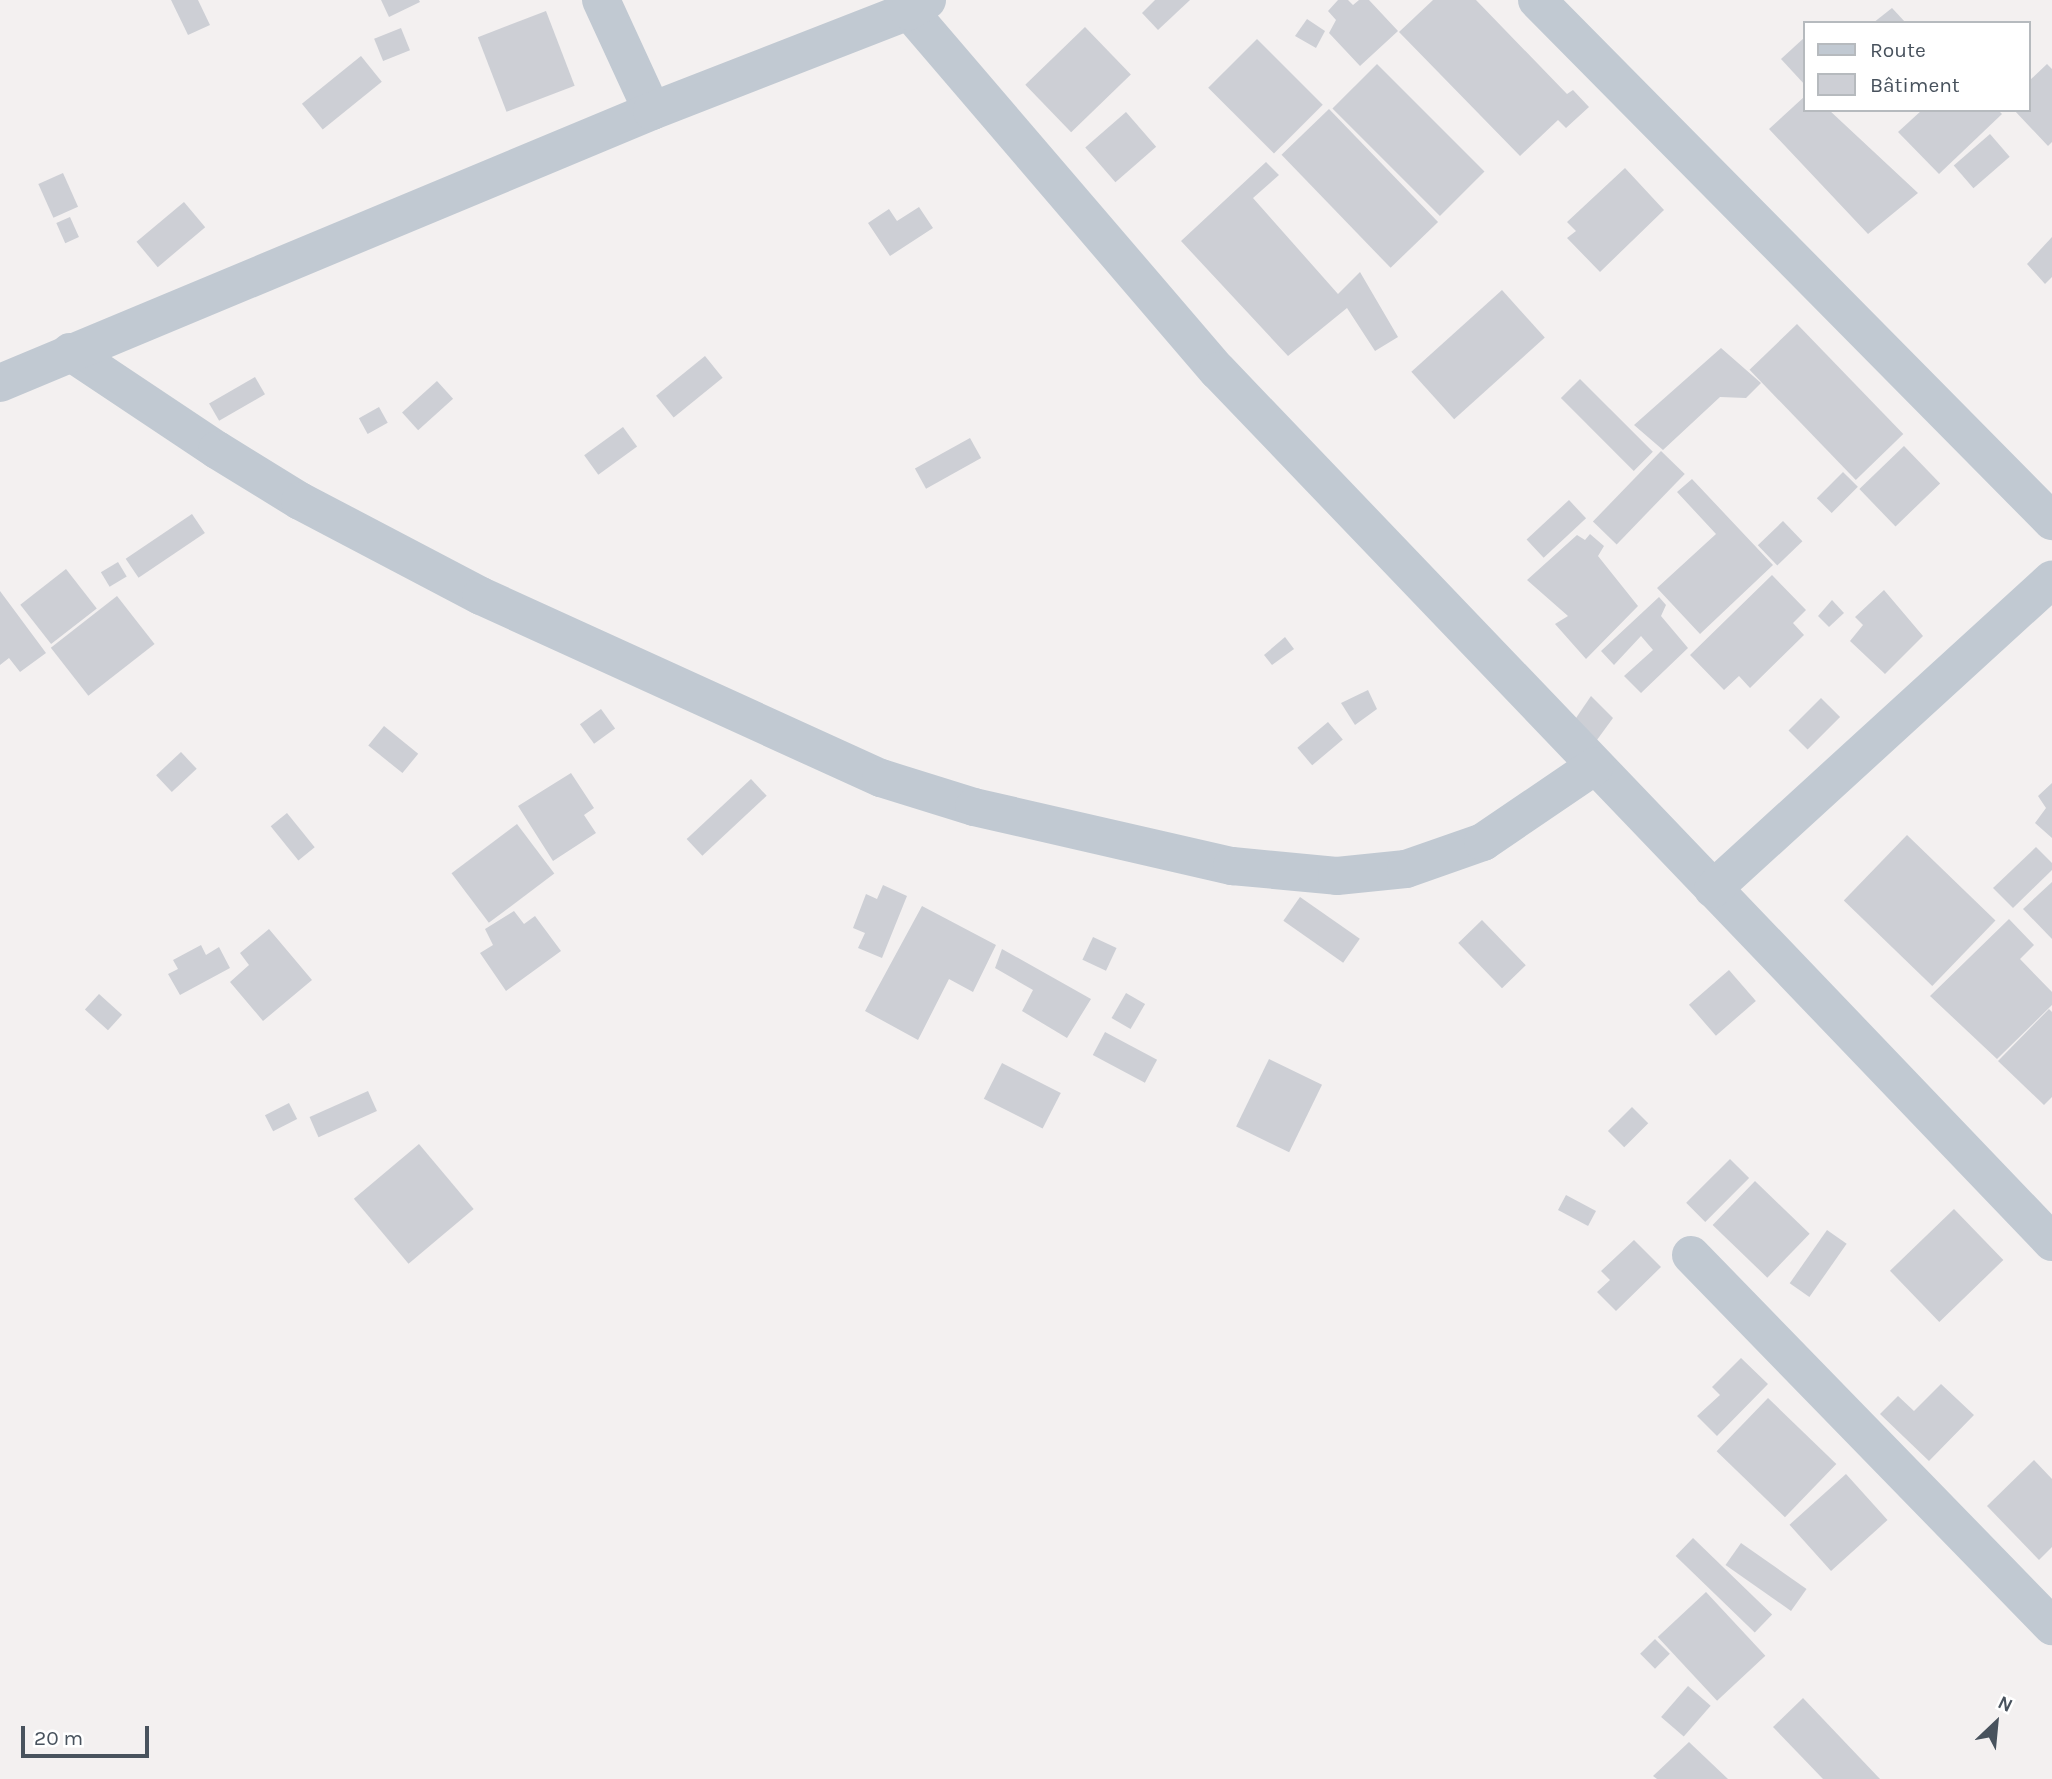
<!DOCTYPE html>
<meta charset="utf-8">
<style>
body{margin:0}
#map{position:relative;width:2052px;height:1779px;overflow:hidden;background:#f3f0f0;font-family:Karla,sans-serif}
div>[style]{position:absolute}
.building>*{inset:0;background:#cdcfd5;transform-origin:0 0}
.minor>*{height:38px;margin:-19px;padding:0 19px;transform-origin:19px;border-radius:19px;background:#c1c9d2}
span{translate:-50% -50%;white-space:nowrap;text-align:center;line-height:1.15;-webkit-text-stroke:5px #fff;paint-order:stroke}
.legend{position:absolute;left:1803px;top:21px;width:228px;height:91px;box-sizing:border-box;background:#fff;border:2px solid #b6babe;margin:0;padding:9px 12px;list-style:none;font-size:21px;color:#48525d}
.legend li{display:flex;align-items:center;gap:14px;height:35px}
.legend b{width:35px;border:2px solid #b6babe}
.north{position:absolute;left:1961px;top:1688px;width:70px;height:70px;-webkit-text-stroke:5px #fff;paint-order:stroke;rotate:26deg;font-size:19px;font-weight:700;line-height:28px;text-align:center;color:#48525d}
.north::after{content:'';display:block;margin:auto;width:24px;height:32px;background:#48525d;clip-path:polygon(50% 0,100% 100%,50% 72%,0 100%)}
.scale{position:absolute;left:21px;top:1726px;width:128px;height:32px;box-sizing:border-box;border:4px solid #48525d;border-top:0;padding-left:9px;font-size:21px;line-height:24px;white-space:nowrap;color:#48525d;-webkit-text-stroke:5px #fff;paint-order:stroke}
</style>
<div id="map">
<div class="building">
<div style="clip-path:polygon(171px 0,198px 0,210px 25px,188px 35px)"></div>
<div style="clip-path:polygon(381px 0,419px 0,420px 2px,389px 17px)"></div>
<div style="clip-path:polygon(1155px 0,1190px 0,1158px 30px,1142px 13px)"></div>
<div style="clip-path:polygon(1338px 0,1348px 0,1353px 5px,1359px 0,1369px 0,1398px 31px,1360px 66px,1329px 33px,1336px 20px,1328px 11px)"></div>
<div style="clip-path:polygon(1433px 0,1476px 0,1567px 94px,1573px 90px,1589px 107px,1566px 128px,1558px 120px,1520px 156px,1399px 32px)"></div>
<div style="clip-path:polygon(1892px 8px,1906px 23px,1873px 23px)"></div>
<div style="left:546px;top:11px;width:80px;height:73px;rotate:69deg"></div>
<div style="clip-path:polygon(1307px 19px,1325px 31px,1316px 48px,1295px 36px)"></div>
<div style="left:1085px;top:27px;width:66px;height:83px;rotate:46deg"></div>
<div style="left:401px;top:28px;width:24px;height:29px;rotate:68deg"></div>
<div style="clip-path:polygon(1805px 37px,1805px 85px,1781px 59px)"></div>
<div style="left:1257px;top:39px;width:93px;height:69px;rotate:45deg"></div>
<div style="left:361px;top:56px;width:33px;height:76px;rotate:51deg"></div>
<div style="left:1377px;top:64px;width:152px;height:63px;rotate:45deg"></div>
<div style="clip-path:polygon(2047px 64px,2052px 69px,2052px 142px,2048px 146px,2014px 110px,2029px 110px,2029px 81px)"></div>
<div style="clip-path:polygon(1805px 96px,1805px 110px,1829px 110px,1918px 193px,1868px 234px,1769px 129px)"></div>
<div style="left:1329px;top:109px;width:157px;height:66px;rotate:46deg"></div>
<div style="clip-path:polygon(1922px 110px,1998px 110px,2002px 114px,1939px 174px,1898px 132px)"></div>
<div style="left:1126px;top:112px;width:46px;height:54px;rotate:49deg"></div>
<div style="left:1990px;top:134px;width:30px;height:48px;rotate:49deg"></div>
<div style="clip-path:polygon(1266px 162px,1279px 175px,1253px 198px,1338px 294px,1360px 272px,1398px 337px,1375px 351px,1347px 308px,1288px 356px,1181px 241px)"></div>
<div style="clip-path:polygon(1625px 168px,1664px 210px,1600px 272px,1567px 238px,1576px 231px,1567px 222px)"></div>
<div style="left:63px;top:173px;width:37px;height:27px;rotate:66deg"></div>
<div style="left:184px;top:202px;width:33px;height:62px;rotate:50deg"></div>
<div style="clip-path:polygon(919px 207px,933px 228px,890px 256px,868px 223px,889px 209px,897px 221px)"></div>
<div style="left:70px;top:217px;width:22px;height:15px;rotate:66deg"></div>
<div style="clip-path:polygon(2052px 237px,2052px 277px,2045px 284px,2027px 264px)"></div>
<div style="left:1502px;top:290px;width:64px;height:122px;rotate:48deg"></div>
<div style="left:1797px;top:324px;width:153px;height:66px;rotate:46deg"></div>
<div style="clip-path:polygon(1721px 348px,1761px 383px,1746px 398px,1720px 397px,1663px 450px,1634px 425px)"></div>
<div style="left:705px;top:356px;width:28px;height:63px;rotate:51deg"></div>
<div style="left:255px;top:377px;width:20px;height:53px;rotate:60deg"></div>
<div style="left:1580px;top:379px;width:103px;height:27px;rotate:45deg"></div>
<div style="left:437px;top:381px;width:24px;height:47px;rotate:48deg"></div>
<div style="left:379px;top:407px;width:18px;height:23px;rotate:61deg"></div>
<div style="left:623px;top:427px;width:24px;height:48px;rotate:54deg"></div>
<div style="left:970px;top:438px;width:23px;height:63px;rotate:61deg"></div>
<div style="left:1904px;top:446px;width:52px;height:62px;rotate:46deg"></div>
<div style="left:1661px;top:451px;width:33px;height:98px;rotate:44deg"></div>
<div style="left:1843px;top:472px;width:21px;height:37px;rotate:45deg"></div>
<div style="clip-path:polygon(1692px 479px,1773px 565px,1700px 634px,1657px 588px,1716px 534px,1677px 492px)"></div>
<div style="left:1569px;top:500px;width:25px;height:58px;rotate:47deg"></div>
<div style="left:192px;top:514px;width:23px;height:80px;rotate:56deg"></div>
<div style="left:1783px;top:521px;width:28px;height:35px;rotate:46deg"></div>
<div style="clip-path:polygon(1590px 534px,1604px 546px,1598px 556px,1638px 606px,1586px 659px,1555px 624px,1568px 616px,1527px 580px,1577px 535px,1585px 540px)"></div>
<div style="left:118px;top:562px;width:17px;height:20px;rotate:59deg"></div>
<div style="left:66px;top:569px;width:50px;height:58px;rotate:52deg"></div>
<div style="clip-path:polygon(1772px 575px,1806px 610px,1793px 623px,1804px 635px,1750px 688px,1739px 676px,1724px 690px,1690px 655px)"></div>
<div style="clip-path:polygon(1884px 590px,1923px 636px,1885px 674px,1850px 641px,1863px 625px,1855px 617px)"></div>
<div style="clip-path:polygon(0 591px,46px 653px,20px 672px,9px 658px,0 665px)"></div>
<div style="left:117px;top:596px;width:61px;height:84px;rotate:52deg"></div>
<div style="clip-path:polygon(1659px 597px,1666px 605px,1661px 616px,1688px 648px,1641px 693px,1624px 676px,1653px 650px,1641px 636px,1614px 665px,1601px 651px)"></div>
<div style="clip-path:polygon(1832px 600px,1844px 613px,1829px 627px,1818px 616px)"></div>
<div style="clip-path:polygon(1285px 637px,1294px 649px,1272px 665px,1264px 655px)"></div>
<div style="clip-path:polygon(1368px 690px,1377px 709px,1355px 725px,1341px 703px)"></div>
<div style="clip-path:polygon(1591px 696px,1613px 718px,1594px 744px,1574px 721px)"></div>
<div style="left:1821px;top:698px;width:27px;height:46px;rotate:45deg"></div>
<div style="left:601px;top:709px;width:24px;height:26px;rotate:54deg"></div>
<div style="left:1328px;top:722px;width:23px;height:40px;rotate:50deg"></div>
<div style="left:384px;top:726px;width:44px;height:25px;rotate:39deg"></div>
<div style="left:181px;top:752px;width:23px;height:34px;rotate:47deg"></div>
<div style="clip-path:polygon(571px 773px,594px 808px,584px 815px,596px 833px,553px 861px,518px 806px)"></div>
<div style="left:751px;top:779px;width:23px;height:88px;rotate:47deg"></div>
<div style="clip-path:polygon(2052px 783px,2052px 838px,2035px 823px,2046px 808px,2038px 796px)"></div>
<div style="left:287px;top:813px;width:44px;height:21px;rotate:51deg"></div>
<div style="left:517px;top:824px;width:62px;height:82px;rotate:53deg"></div>
<div style="left:1907px;top:835px;width:123px;height:91px;rotate:44deg"></div>
<div style="clip-path:polygon(2036px 847px,2052px 863px,2052px 870px,2013px 908px,1993px 888px)"></div>
<div style="clip-path:polygon(2052px 882px,2052px 939px,2023px 909px)"></div>
<div style="clip-path:polygon(883px 885px,907px 896px,882px 958px,858px 948px,865px 933px,853px 928px,866px 894px,877px 899px)"></div>
<div style="left:1300px;top:897px;width:73px;height:29px;rotate:35deg"></div>
<div style="clip-path:polygon(922px 906px,996px 945px,973px 992px,949px 979px,918px 1040px,865px 1011px)"></div>
<div style="clip-path:polygon(514px 911px,524px 924px,535px 916px,561px 951px,506px 991px,480px 953px,493px 945px,485px 929px)"></div>
<div style="clip-path:polygon(2009px 919px,2034px 945px,2020px 959px,2052px 992px,2052px 1005px,1997px 1059px,1930px 996px)"></div>
<div style="left:1482px;top:920px;width:63px;height:33px;rotate:46deg"></div>
<div style="clip-path:polygon(269px 929px,312px 980px,263px 1021px,230px 982px,249px 965px,240px 953px)"></div>
<div style="left:1093px;top:937px;width:26px;height:25px;rotate:25deg"></div>
<div style="clip-path:polygon(201px 945px,206px 955px,219px 947px,230px 968px,180px 995px,168px 974px,178px 969px,173px 960px)"></div>
<div style="clip-path:polygon(1002px 949px,1091px 999px,1067px 1038px,1022px 1011px,1033px 990px,995px 968px)"></div>
<div style="left:1729px;top:970px;width:41px;height:53px;rotate:49deg"></div>
<div style="left:1126px;top:993px;width:22px;height:29px;rotate:30deg"></div>
<div style="left:99px;top:994px;width:31px;height:21px;rotate:42deg"></div>
<div style="clip-path:polygon(2049px 1009px,2052px 1012px,2052px 1097px,2044px 1105px,1998px 1061px)"></div>
<div style="left:1105px;top:1032px;width:59px;height:26px;rotate:28deg"></div>
<div style="left:1269px;top:1059px;width:59px;height:75px;rotate:26deg"></div>
<div style="left:1002px;top:1063px;width:66px;height:40px;rotate:27deg"></div>
<div style="left:368px;top:1091px;width:22px;height:64px;rotate:66deg"></div>
<div style="left:289px;top:1103px;width:18px;height:27px;rotate:63deg"></div>
<div style="left:1632px;top:1107px;width:23px;height:34px;rotate:45deg"></div>
<div style="left:419px;top:1144px;width:85px;height:85px;rotate:50deg"></div>
<div style="left:1730px;top:1159px;width:27px;height:62px;rotate:45deg"></div>
<div style="left:1755px;top:1181px;width:76px;height:61px;rotate:44deg"></div>
<div style="left:1566px;top:1195px;width:34px;height:17px;rotate:28deg"></div>
<div style="left:1954px;top:1209px;width:71px;height:89px;rotate:46deg"></div>
<div style="left:1827px;top:1230px;width:24px;height:65px;rotate:35deg"></div>
<div style="clip-path:polygon(1634px 1240px,1661px 1267px,1616px 1311px,1597px 1292px,1610px 1280px,1601px 1271px)"></div>
<div style="clip-path:polygon(1741px 1358px,1768px 1384px,1717px 1436px,1697px 1416px,1720px 1395px,1712px 1387px)"></div>
<div style="clip-path:polygon(1941px 1384px,1974px 1415px,1929px 1461px,1880px 1414px,1898px 1396px,1914px 1411px)"></div>
<div style="left:1768px;top:1398px;width:95px;height:74px;rotate:44deg"></div>
<div style="clip-path:polygon(2034px 1460px,2052px 1479px,2052px 1547px,2039px 1560px,1987px 1506px)"></div>
<div style="left:1846px;top:1474px;width:62px;height:76px;rotate:48deg"></div>
<div style="left:1693px;top:1538px;width:110px;height:25px;rotate:44deg"></div>
<div style="left:1741px;top:1543px;width:80px;height:27px;rotate:35deg"></div>
<div style="left:1706px;top:1592px;width:87px;height:66px;rotate:47deg"></div>
<div style="left:1655px;top:1639px;width:21px;height:21px;rotate:45deg"></div>
<div style="left:1688px;top:1686px;width:30px;height:41px;rotate:41deg"></div>
<div style="clip-path:polygon(1803px 1698px,1880px 1779px,1823px 1779px,1773px 1727px)"></div>
<div style="clip-path:polygon(1689px 1742px,1728px 1779px,1657px 1779px,1653px 1776px)"></div>
</div>
<div class="minor">
<div style="left:601px;top:0;width:122px;rotate:65.3deg"></div>
<div style="left:1537px;top:0;width:733px;rotate:45.33deg"></div>
<div style="left:909px;top:11px;width:474px;rotate:49.4deg"></div>
<div style="left:1218px;top:371px;width:1206px;rotate:46.24deg"></div>
<div style="left:70px;top:352px;width:177px;rotate:33.7deg"></div>
<div style="left:217px;top:450px;width:97px;rotate:31.6deg"></div>
<div style="left:300px;top:501px;width:204px;rotate:27.7deg"></div>
<div style="left:481px;top:596px;width:439px;rotate:24.5deg"></div>
<div style="left:881px;top:778px;width:97px;rotate:17.3deg"></div>
<div style="left:974px;top:807px;width:265px;rotate:12.9deg"></div>
<div style="left:1232px;top:866px;width:105px;rotate:5.4deg"></div>
<div style="left:1337px;top:876px;width:69px;rotate:-5.8deg"></div>
<div style="left:1406px;top:869px;width:82px;rotate:-19.3deg"></div>
<div style="left:1483px;top:842px;width:135px;rotate:-34.2deg"></div>
<div style="left:0;top:383px;width:706px;rotate:-22.64deg"></div>
<div style="left:652px;top:111px;width:276px;rotate:-21.3deg"></div>
<div style="left:909px;top:11px;width:21px;rotate:-31deg"></div>
<div style="left:1713px;top:889px;width:459px;rotate:-42.4deg"></div>
<div style="left:1691px;top:1255px;width:518px;rotate:45.78deg"></div>
</div>
<ul class="legend">
<li><b style="height:9px;background:#c1c9d2"></b>Route</li>
<li><b style="height:19px;background:#cdcfd5"></b>Bâtiment</li>
</ul>
<div class="north">N</div>
<div class="scale">20 m</div>
</div>
